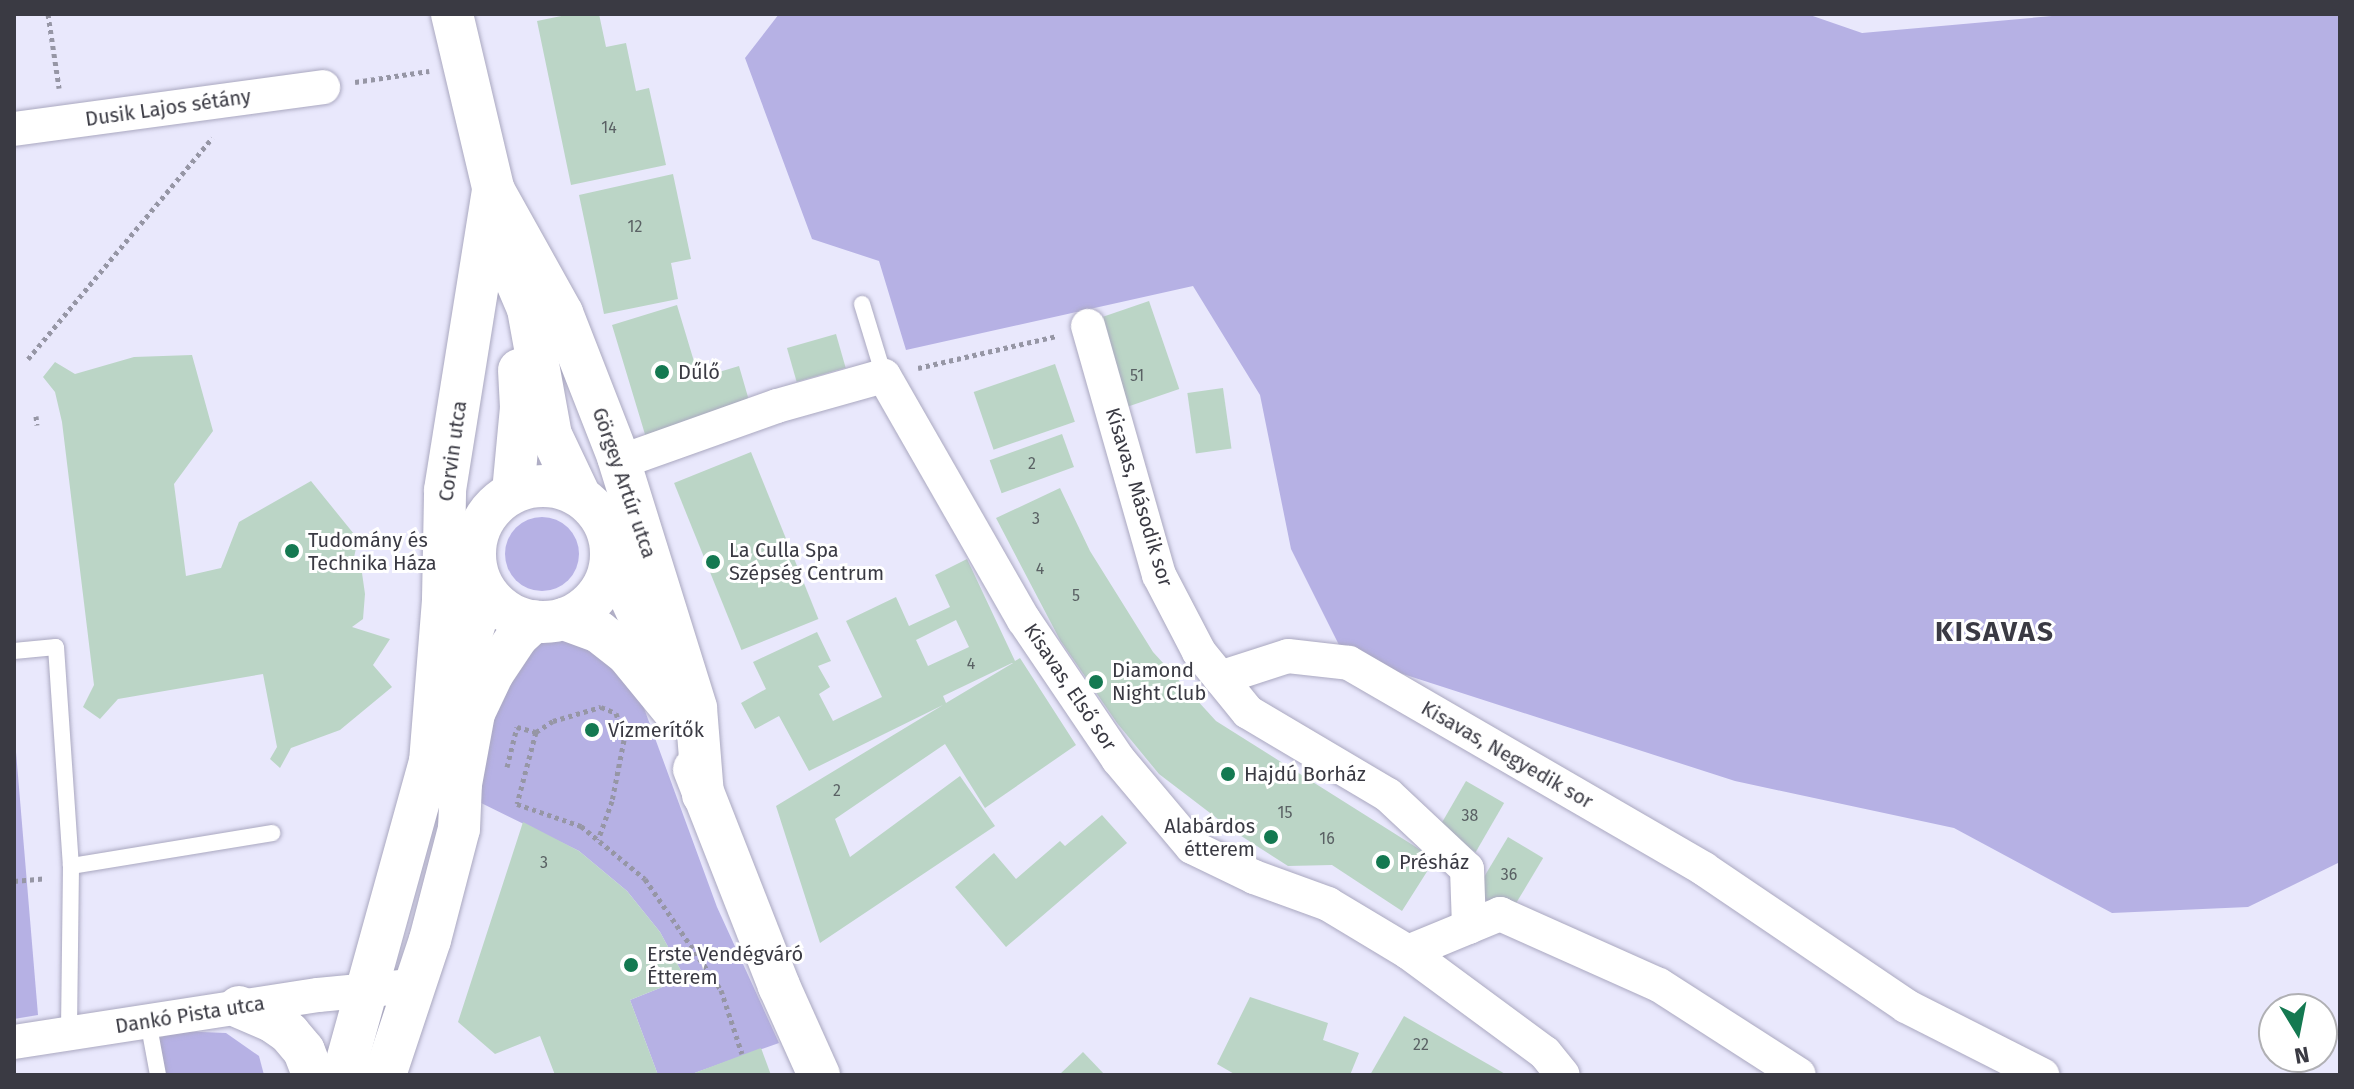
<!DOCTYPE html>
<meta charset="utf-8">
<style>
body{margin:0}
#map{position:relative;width:2354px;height:1089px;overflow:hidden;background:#e9e8fc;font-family:"Fira Sans",sans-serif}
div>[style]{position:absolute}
.green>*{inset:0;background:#b6b1e4}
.round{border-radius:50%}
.building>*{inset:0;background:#bbd5c6;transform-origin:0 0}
.path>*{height:5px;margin-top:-2.5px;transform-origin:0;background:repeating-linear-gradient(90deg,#9696a5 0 4px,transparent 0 8px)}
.roads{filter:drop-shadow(0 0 2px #aaa8c0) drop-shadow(0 0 2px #aaa8c0)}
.service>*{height:16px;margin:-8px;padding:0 8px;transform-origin:8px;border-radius:8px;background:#fff}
.minor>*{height:34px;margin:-17px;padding:0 17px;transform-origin:17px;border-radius:17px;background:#fff}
.tertiary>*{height:42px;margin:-21px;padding:0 21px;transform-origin:21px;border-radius:21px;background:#fff}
.tertiary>.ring{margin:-21px;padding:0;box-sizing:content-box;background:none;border:42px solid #fff;border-radius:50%}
.dots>*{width:22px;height:22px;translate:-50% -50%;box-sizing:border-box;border:4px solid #fff;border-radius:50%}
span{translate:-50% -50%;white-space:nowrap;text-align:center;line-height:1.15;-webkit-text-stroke:6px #fff;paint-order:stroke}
.number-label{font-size:16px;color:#5a6164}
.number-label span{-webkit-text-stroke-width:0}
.street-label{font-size:20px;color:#3a3a43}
.poi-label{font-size:20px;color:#3a3a43}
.left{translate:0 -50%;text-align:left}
.right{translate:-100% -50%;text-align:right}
.district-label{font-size:28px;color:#3a3a43;font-weight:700;letter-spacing:2px}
.frame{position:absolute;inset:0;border:16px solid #3a3a43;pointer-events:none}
.north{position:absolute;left:2258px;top:993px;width:80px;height:80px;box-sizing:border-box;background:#fff;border:2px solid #b0b0b4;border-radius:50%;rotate:170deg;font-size:22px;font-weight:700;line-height:32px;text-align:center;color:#3a3a43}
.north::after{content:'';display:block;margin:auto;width:28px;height:36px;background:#147951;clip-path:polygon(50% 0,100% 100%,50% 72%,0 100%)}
</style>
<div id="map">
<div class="green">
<div style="clip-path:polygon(779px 14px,1807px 14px,1862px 33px,2075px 14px,2340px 14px,2340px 862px,2248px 907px,2112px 913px,1954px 828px,1735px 781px,1344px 655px,1291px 549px,1260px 395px,1193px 286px,906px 350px,879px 261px,812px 239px,745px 58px)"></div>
<div class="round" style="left:505px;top:517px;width:74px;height:74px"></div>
<div style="clip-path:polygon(569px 632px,630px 670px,717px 907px,779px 1043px,689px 1075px,658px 1075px,630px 1000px,685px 978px,660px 932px,627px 891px,579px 851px,471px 798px,493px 687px,525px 650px)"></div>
<div style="clip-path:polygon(14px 728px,38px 1015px,14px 1019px)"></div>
<div style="clip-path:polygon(178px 1031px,226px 1033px,259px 1056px,264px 1075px,157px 1075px,154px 1040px)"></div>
</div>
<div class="building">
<div style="clip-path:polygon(571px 14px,599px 14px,606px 47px,626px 43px,636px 91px,649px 88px,666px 165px,571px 185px,537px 21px)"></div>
<div style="clip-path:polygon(673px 174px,691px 259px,671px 263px,678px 299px,604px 314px,579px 195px)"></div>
<div style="left:1149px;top:301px;width:93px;height:54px;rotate:71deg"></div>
<div style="clip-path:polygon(677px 305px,699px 378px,739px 366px,750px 404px,647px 441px,612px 325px)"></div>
<div style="left:836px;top:334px;width:35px;height:51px;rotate:74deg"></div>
<div style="clip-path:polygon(192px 355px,213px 431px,174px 484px,186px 576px,221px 568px,239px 522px,311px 481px,358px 539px,353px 562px,362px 573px,365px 594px,363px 619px,352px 627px,390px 639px,373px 665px,392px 687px,340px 730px,291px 748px,280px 768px,270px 759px,277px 747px,263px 674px,118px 699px,100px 719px,83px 707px,94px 685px,62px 422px,55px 392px,43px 377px,55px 362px,75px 374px,134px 357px)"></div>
<div style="left:1055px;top:364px;width:61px;height:86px;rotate:71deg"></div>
<div style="left:1223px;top:388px;width:61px;height:36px;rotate:82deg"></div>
<div style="left:1062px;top:434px;width:35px;height:77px;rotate:70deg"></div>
<div style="left:751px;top:452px;width:180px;height:83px;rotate:68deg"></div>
<div style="clip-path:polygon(1060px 488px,1090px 551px,1153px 652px,1216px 721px,1435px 859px,1402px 911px,1332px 865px,1288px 866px,1235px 832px,1159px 774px,1117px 723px,1060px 640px,996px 518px)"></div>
<div style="clip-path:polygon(evenodd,967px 559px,1015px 661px,1020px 658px,1076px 745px,985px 808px,945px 744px,835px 819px,850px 857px,960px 776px,995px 826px,820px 943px,776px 806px,943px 705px,809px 771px,779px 716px,755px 729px,741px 703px,766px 689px,753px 662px,817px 632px,831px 661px,818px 666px,830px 687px,819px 694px,833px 721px,882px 697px,846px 621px,896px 597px,909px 626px,950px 607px,935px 575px,967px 559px,956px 620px,969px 647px,928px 666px,916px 640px,956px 620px,967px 559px,1012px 663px,1013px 663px,946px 703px,943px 696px,1012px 663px)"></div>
<div style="left:1466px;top:781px;width:44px;height:57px;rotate:30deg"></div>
<div style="clip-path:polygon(1102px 815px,1127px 843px,1006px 947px,955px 887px,994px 853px,1016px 879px,1060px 841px,1065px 846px)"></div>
<div style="clip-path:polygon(523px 822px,579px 851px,627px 891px,660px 932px,685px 978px,630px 1000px,658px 1075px,555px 1075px,540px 1036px,495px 1054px,458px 1022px)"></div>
<div style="left:1508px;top:837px;width:41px;height:65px;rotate:31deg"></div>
<div style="clip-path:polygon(1250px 997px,1328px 1023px,1323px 1040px,1359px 1053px,1350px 1075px,1236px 1075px,1217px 1064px)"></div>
<div style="clip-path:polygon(1404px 1016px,1507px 1075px,1370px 1075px)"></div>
<div style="clip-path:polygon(761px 1048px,771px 1075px,689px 1075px)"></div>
<div style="clip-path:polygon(1083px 1052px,1105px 1075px,1059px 1075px)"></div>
</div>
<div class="path">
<div style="left:48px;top:14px;width:75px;rotate:81.5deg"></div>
<div style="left:355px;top:82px;width:75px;rotate:-8.5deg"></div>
<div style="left:28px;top:359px;width:288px;rotate:-50.2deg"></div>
<div style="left:918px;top:368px;width:143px;rotate:-13deg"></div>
<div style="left:36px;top:416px;width:9px;rotate:84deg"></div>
<div style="left:536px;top:732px;width:20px;rotate:-33deg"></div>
<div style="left:553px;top:721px;width:50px;rotate:-16.3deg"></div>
<div style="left:601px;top:707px;width:16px;rotate:22deg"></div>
<div style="left:616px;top:713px;width:28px;rotate:73deg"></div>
<div style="left:624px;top:740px;width:62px;rotate:101.1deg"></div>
<div style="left:612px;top:801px;width:41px;rotate:109.7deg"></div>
<div style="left:507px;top:767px;width:41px;rotate:-76deg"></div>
<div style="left:517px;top:727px;width:20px;rotate:15deg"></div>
<div style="left:536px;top:732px;width:74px;rotate:104.8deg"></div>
<div style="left:517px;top:804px;width:68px;rotate:19deg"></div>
<div style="left:581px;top:826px;width:83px;rotate:39.6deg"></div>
<div style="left:645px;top:879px;width:135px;rotate:55.6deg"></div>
<div style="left:721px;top:990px;width:67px;rotate:71.8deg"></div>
<div style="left:14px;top:881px;width:32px;rotate:-5deg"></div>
</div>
<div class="roads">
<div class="service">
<div style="left:862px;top:304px;width:75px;rotate:73deg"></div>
<div style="left:14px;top:651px;width:42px;rotate:-5.4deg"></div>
<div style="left:56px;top:647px;width:220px;rotate:86.1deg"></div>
<div style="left:71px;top:866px;width:168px;rotate:90.7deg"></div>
<div style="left:71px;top:866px;width:204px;rotate:-9.3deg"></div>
<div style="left:148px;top:1021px;width:55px;rotate:79.5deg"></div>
</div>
<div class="minor">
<div style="left:14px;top:129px;width:312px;rotate:-7.7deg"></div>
<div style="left:1088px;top:326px;width:259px;rotate:74.1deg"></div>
<div style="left:1159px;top:575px;width:87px;rotate:62.5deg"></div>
<div style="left:1199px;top:652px;width:77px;rotate:50.8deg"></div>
<div style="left:1248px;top:712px;width:163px;rotate:30.7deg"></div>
<div style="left:1388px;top:795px;width:108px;rotate:43.1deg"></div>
<div style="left:1467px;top:869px;width:58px;rotate:88deg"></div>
<div style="left:618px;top:457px;width:13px;rotate:4deg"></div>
<div style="left:631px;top:458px;width:155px;rotate:-19.6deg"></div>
<div style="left:777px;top:406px;width:111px;rotate:-15.7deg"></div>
<div style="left:884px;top:376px;width:281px;rotate:60.2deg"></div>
<div style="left:1024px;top:620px;width:168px;rotate:55.9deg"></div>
<div style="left:1118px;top:759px;width:115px;rotate:49.9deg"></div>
<div style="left:1192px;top:847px;width:69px;rotate:25.8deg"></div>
<div style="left:1254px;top:877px;width:79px;rotate:20deg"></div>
<div style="left:1328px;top:904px;width:93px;rotate:31deg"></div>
<div style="left:1408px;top:952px;width:170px;rotate:36.4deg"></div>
<div style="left:1545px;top:1053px;width:28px;rotate:51deg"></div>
<div style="left:1220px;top:678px;width:71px;rotate:-17.9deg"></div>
<div style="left:1288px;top:656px;width:61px;rotate:6.5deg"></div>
<div style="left:1349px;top:663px;width:410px;rotate:30.1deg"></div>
<div style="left:1704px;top:869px;width:244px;rotate:34.1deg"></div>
<div style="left:1906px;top:1006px;width:153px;rotate:26.9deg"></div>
<div style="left:1408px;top:952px;width:100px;rotate:-22.4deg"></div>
<div style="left:1500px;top:914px;width:174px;rotate:24.1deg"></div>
<div style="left:1659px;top:985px;width:166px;rotate:32.7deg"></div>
<div style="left:14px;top:1042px;width:308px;rotate:-8.8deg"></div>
<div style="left:318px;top:995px;width:94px;rotate:-5.5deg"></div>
</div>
<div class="tertiary">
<div style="left:452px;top:14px;width:269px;rotate:76.7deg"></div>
<div style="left:514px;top:276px;width:36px;rotate:67deg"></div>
<div style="left:528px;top:309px;width:128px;rotate:79.7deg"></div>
<div style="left:551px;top:435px;width:68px;rotate:64.6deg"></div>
<div style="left:493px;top:189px;width:142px;rotate:60.9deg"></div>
<div style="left:562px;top:313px;width:155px;rotate:68.7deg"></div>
<div style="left:618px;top:457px;width:263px;rotate:72.7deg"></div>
<div style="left:696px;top:708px;width:87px;rotate:85.4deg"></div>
<div class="ring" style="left:475px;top:486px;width:94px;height:94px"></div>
<div style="left:513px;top:492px;width:84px;rotate:-84.6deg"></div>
<div style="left:521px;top:408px;width:38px;rotate:-93deg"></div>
<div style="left:611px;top:555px;width:96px;rotate:65.3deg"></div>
<div style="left:564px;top:619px;width:37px;rotate:20deg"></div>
<div style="left:599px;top:632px;width:36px;rotate:38deg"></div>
<div style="left:627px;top:654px;width:72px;rotate:50.6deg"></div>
<div style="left:430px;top:762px;width:164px;rotate:-85.4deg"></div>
<div style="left:443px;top:599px;width:109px;rotate:-88.9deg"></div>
<div style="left:445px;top:490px;width:305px;rotate:-80.9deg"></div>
<div style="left:694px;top:769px;width:233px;rotate:68.6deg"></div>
<div style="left:779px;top:986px;width:98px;rotate:65.8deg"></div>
<div style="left:239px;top:1007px;width:36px;rotate:23deg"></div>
<div style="left:272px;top:1021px;width:21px;rotate:35deg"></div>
<div style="left:289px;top:1033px;width:23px;rotate:50deg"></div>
<div style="left:304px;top:1051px;width:26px;rotate:69deg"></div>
<div style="left:343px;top:1075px;width:325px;rotate:-74.5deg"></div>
<div style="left:430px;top:762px;width:179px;rotate:-72.1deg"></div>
<div style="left:385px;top:1075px;width:142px;rotate:-71.6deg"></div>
<div style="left:430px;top:940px;width:115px;rotate:-75.4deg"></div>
<div style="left:459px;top:829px;width:45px;rotate:-87.5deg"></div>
<div style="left:461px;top:784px;width:72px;rotate:-79.6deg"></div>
<div style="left:474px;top:713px;width:44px;rotate:-64.6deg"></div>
<div style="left:493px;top:673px;width:43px;rotate:-56.3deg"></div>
<div style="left:517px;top:637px;width:23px;rotate:-43deg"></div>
</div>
</div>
<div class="dots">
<div style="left:662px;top:372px;background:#147951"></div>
<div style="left:292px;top:551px;background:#147951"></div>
<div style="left:713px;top:562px;background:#147951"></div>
<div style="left:1096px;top:682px;background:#147951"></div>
<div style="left:592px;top:730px;background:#147951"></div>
<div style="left:1228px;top:774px;background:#147951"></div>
<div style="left:1271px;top:837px;background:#147951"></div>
<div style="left:1383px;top:862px;background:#147951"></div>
<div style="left:631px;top:965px;background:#147951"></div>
</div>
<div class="number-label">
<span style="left:609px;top:128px">14</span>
<span style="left:635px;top:227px">12</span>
<span style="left:1137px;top:376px">51</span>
<span style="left:1032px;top:464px">2</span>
<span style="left:1036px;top:519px">3</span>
<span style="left:1040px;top:569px">4</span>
<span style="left:1076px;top:596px">5</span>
<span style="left:971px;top:664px">4</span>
<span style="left:837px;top:791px">2</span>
<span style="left:1285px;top:813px">15</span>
<span style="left:1470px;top:816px">38</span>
<span style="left:1327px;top:839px">16</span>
<span style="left:544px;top:863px">3</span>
<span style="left:1509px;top:875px">36</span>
<span style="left:1421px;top:1045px">22</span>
</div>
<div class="street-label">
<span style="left:168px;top:108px;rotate:-8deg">Dusik Lajos sétány</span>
<span style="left:453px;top:451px;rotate:-82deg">Corvin utca</span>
<span style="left:624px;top:483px;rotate:71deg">Görgey Artúr utca</span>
<span style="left:1139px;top:497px;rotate:73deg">Kisavas, Második sor</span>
<span style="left:1070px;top:687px;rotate:56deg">Kisavas, Első sor</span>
<span style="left:1507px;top:755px;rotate:30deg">Kisavas, Negyedik sor</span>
<span style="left:190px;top:1015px;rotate:-9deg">Dankó Pista utca</span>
</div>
<div class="poi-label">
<span class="left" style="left:678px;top:372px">Dűlő</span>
<span class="left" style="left:308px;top:552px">Tudomány és<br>Technika Háza</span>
<span class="left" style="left:729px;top:562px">La Culla Spa<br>Szépség Centrum</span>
<span class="left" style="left:1112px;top:682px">Diamond<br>Night Club</span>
<span class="left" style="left:608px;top:730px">Vízmerítők</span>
<span class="left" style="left:1244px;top:774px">Hajdú Borház</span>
<span class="right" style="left:1255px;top:838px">Alabárdos<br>étterem</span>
<span class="left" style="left:1399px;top:862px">Présház</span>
<span class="left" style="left:647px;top:966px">Erste Vendégváró<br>Étterem</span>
</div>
<div class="district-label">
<span style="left:1995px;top:632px">KISAVAS</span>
</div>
<div class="frame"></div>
<div class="north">N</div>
</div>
